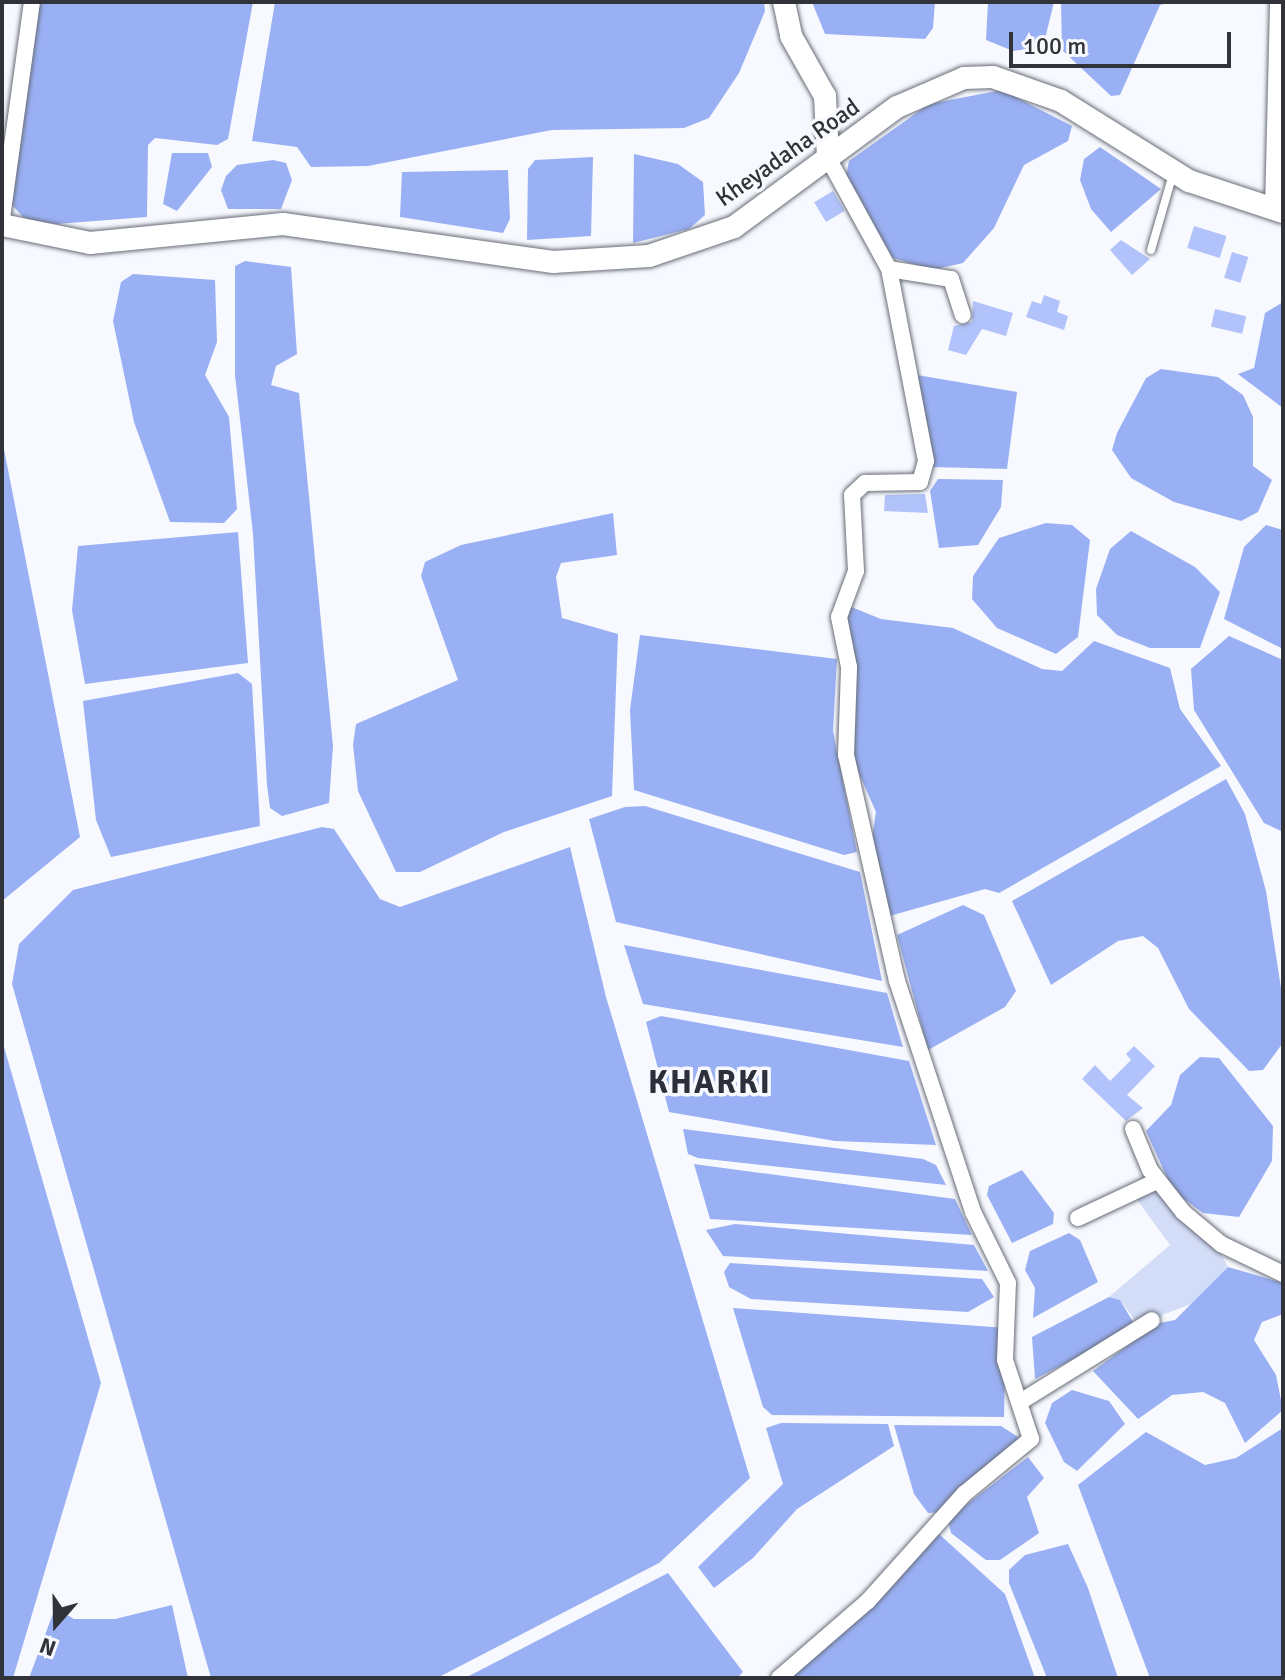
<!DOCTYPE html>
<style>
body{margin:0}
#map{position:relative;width:1285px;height:1680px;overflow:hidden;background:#f7f9fe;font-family:Signika,sans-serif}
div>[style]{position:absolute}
.green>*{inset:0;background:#d3ddf8}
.water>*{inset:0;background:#9ab0f4}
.building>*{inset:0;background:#b1c3fa;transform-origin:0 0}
.roads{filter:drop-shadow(0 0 2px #686d78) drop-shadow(0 0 2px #686d78)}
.service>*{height:8px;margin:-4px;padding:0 4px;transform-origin:4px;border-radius:4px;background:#fff}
.minor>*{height:16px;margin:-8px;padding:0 8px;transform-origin:8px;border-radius:8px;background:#fff}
.secondary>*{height:22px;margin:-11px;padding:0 11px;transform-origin:11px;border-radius:11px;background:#fff}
span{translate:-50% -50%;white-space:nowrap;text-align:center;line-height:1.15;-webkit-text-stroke:7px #f7f9fe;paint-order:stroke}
.street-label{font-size:24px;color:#313338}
.district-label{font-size:32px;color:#2c303b;font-weight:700;letter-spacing:2px}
.frame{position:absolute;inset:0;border:4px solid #313338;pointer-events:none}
.north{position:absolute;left:16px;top:1584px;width:80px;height:80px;-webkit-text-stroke:6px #f7f9fe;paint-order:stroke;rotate:200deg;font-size:22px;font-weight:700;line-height:32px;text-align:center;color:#313338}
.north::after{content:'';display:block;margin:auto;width:28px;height:36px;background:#313338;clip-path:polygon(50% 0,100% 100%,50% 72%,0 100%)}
.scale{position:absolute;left:1009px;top:32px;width:222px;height:36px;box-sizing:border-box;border:4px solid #313338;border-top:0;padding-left:10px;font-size:24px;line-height:28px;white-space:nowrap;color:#313338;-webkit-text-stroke:6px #f7f9fe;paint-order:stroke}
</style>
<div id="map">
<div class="green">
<div style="clip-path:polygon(1157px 1181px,1214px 1241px,1228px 1267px,1197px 1302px,1164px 1314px,1145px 1334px,1120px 1300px,1109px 1297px,1170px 1245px,1132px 1193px)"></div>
</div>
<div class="water">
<div style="clip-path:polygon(39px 2px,253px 2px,228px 139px,217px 145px,155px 138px,148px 145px,147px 217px,56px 224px,25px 219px,12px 205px)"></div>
<div style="clip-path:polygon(275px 2px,764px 2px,765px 11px,739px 73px,709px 118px,684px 128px,552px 130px,368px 166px,311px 167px,297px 147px,252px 141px)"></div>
<div style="clip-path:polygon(812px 2px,935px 2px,933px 28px,925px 39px,825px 34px)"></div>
<div style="clip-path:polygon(988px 2px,1054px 2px,1043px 47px,1013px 51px,986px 40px)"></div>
<div style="clip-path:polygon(1061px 2px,1171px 2px,1160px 5px,1120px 95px,1111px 96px,1062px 50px)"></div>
<div style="clip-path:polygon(1002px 90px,1072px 126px,1068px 141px,1024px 165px,994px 228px,963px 263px,932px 270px,890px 257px,846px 176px,849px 161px,929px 104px)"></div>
<div style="clip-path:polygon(1100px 147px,1161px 189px,1111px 232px,1091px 209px,1080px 180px,1084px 159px)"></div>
<div style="clip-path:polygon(172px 153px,208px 153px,212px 167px,177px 211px,163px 204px)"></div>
<div style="clip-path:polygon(634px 154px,678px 164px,703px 182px,705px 215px,689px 229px,633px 243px)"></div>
<div style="clip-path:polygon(593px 157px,591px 236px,527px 240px,528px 169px,535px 160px)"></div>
<div style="clip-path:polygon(273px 160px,286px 163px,292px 180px,281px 209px,228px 209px,221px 190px,226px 176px,237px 165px)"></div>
<div style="clip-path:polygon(508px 170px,510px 219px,503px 233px,400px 217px,402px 172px)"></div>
<div style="clip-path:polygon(245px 261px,291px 267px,297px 354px,276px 366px,271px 385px,299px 393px,333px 746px,329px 803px,282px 816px,270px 808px,267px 785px,253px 534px,235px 375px,235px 266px)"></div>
<div style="clip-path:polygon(133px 274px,215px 280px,217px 342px,205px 375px,229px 417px,237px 509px,224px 523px,170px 522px,134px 422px,113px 321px,121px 282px)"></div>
<div style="clip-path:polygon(1283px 302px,1283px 408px,1238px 374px,1254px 368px,1265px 313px)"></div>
<div style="clip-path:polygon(1161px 369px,1218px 377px,1243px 395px,1253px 417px,1253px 466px,1272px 480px,1258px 512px,1241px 521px,1174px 502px,1131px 478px,1112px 450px,1117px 433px,1146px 378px)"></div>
<div style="clip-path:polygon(917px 375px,1017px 392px,1007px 469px,932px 467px)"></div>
<div style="clip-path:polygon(2px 439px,80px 837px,2px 901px)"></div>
<div style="clip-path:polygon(938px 479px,1003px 480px,1001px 507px,978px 545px,939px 548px,930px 491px)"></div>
<div style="clip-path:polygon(613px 513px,617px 555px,561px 563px,556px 577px,562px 618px,618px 634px,612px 796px,504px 832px,420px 872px,396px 872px,358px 791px,353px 745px,356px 724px,458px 680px,421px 576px,425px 562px,461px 545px)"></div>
<div style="clip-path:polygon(1046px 523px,1072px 525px,1090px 540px,1078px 637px,1056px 654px,997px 628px,972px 599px,973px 576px,999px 538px)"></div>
<div style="clip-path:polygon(1266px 525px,1283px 530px,1283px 649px,1224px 619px,1244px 547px)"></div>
<div style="clip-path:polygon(1131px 531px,1195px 567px,1220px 592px,1200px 648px,1150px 648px,1117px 635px,1097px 615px,1096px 589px,1110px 549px)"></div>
<div style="clip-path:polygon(238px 532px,248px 663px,85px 684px,72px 610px,78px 546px)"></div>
<div style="clip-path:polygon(849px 606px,881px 619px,953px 628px,1042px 669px,1062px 671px,1094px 641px,1170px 668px,1180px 709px,1221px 766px,999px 893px,985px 889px,886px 917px,870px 852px,876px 812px,850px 753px,843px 615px)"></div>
<div style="clip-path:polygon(640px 635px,837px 659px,833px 731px,857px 852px,844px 855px,634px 790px,630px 710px)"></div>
<div style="clip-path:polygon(1229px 636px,1283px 660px,1283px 832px,1264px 823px,1194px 710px,1191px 669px)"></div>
<div style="clip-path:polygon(238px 673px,252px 684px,260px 826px,111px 857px,96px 820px,83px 701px)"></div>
<div style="clip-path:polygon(1226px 779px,1245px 814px,1266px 891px,1281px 988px,1282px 1044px,1263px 1070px,1249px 1071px,1189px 1009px,1158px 948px,1143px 936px,1118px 941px,1051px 985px,1012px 901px)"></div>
<div style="clip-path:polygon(625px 807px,645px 806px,860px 872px,882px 981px,616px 922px,589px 819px)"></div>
<div style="clip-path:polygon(322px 827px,334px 829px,380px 899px,400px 907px,570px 847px,606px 997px,750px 1478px,659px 1563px,437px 1678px,211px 1678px,12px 984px,19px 944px,73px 890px)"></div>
<div style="clip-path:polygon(963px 905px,984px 915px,1016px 991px,1005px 1007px,928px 1050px,897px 935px)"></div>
<div style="clip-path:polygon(624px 945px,887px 993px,903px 1047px,643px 1004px)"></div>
<div style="clip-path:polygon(661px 1016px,909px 1061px,936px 1145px,835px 1141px,669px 1112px,646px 1022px)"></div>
<div style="clip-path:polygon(2px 1040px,101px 1383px,13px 1678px,2px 1678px)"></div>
<div style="clip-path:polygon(1200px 1057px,1219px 1058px,1273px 1126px,1272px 1161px,1239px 1217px,1203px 1213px,1173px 1191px,1146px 1131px,1171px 1105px,1180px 1075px)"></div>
<div style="clip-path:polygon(683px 1129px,923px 1159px,936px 1165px,946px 1185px,698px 1158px,688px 1154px)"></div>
<div style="clip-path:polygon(694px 1164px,955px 1199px,972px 1235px,710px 1219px)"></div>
<div style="clip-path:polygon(1022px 1170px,1054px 1213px,1053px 1224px,1012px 1243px,987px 1195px,989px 1186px)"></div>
<div style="clip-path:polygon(735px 1224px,974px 1245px,988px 1271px,723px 1256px,706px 1230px)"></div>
<div style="clip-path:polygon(1069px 1233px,1080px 1240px,1098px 1282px,1033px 1318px,1035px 1288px,1025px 1270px,1030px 1251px)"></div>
<div style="clip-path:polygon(730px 1263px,982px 1279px,994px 1297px,968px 1312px,751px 1299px,729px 1287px,724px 1272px)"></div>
<div style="clip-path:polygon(1228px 1267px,1283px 1283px,1283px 1314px,1262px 1322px,1254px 1340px,1276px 1375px,1283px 1410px,1245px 1443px,1225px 1403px,1203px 1392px,1172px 1395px,1138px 1419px,1093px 1371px,1159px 1323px,1175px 1320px)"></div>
<div style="clip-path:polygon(1109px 1297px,1120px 1300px,1136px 1327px,1035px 1379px,1032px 1337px)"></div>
<div style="clip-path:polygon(733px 1308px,1006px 1328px,1004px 1417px,772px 1415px,763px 1407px)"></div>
<div style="clip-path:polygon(1072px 1390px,1109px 1401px,1125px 1424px,1077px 1471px,1064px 1462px,1045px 1423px,1052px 1403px)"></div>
<div style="clip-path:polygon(781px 1423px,888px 1424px,894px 1446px,797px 1509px,753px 1558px,714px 1588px,698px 1567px,783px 1484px,766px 1428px)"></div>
<div style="clip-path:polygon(894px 1425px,1001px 1426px,1021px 1439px,942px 1512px,928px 1513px,914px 1494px)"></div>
<div style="clip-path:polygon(1283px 1428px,1283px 1678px,1150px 1678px,1078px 1485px,1146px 1432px,1205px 1465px,1236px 1458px)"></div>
<div style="clip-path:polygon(1028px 1457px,1044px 1478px,1027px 1497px,1039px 1533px,1000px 1560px,986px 1560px,951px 1533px,948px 1519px)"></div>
<div style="clip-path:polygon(939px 1534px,1005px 1594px,1035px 1678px,786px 1678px)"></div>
<div style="clip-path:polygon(1068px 1544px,1088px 1588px,1118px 1678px,1047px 1678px,1009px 1583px,1009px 1570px,1025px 1555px)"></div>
<div style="clip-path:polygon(668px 1573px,743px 1672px,737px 1678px,465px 1678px)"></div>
<div style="clip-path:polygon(172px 1605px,188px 1678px,29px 1678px,55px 1608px,74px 1619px,115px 1619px)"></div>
</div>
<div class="building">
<div style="left:833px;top:191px;width:23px;height:22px;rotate:59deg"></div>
<div style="left:1194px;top:226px;width:34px;height:23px;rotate:17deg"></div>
<div style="clip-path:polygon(1121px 240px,1150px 259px,1132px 275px,1110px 250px)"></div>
<div style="left:1232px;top:252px;width:17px;height:27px;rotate:17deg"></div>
<div style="clip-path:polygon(1044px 295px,1060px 301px,1057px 312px,1068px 316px,1064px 330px,1026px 317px,1032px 301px,1041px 304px)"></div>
<div style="clip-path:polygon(973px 301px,1013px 313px,1006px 336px,982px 329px,966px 355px,948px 350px,954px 326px,972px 322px)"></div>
<div style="left:1215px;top:309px;width:32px;height:18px;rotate:13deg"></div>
<div style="clip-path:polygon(925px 494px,928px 513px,884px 511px,885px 495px)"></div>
<div style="clip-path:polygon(1134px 1046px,1155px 1066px,1127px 1095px,1143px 1108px,1126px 1121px,1082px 1079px,1095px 1065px,1110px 1081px,1131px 1060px,1126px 1054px)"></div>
</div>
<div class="roads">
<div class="service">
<div style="left:1151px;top:250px;width:79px;rotate:-73.9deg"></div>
</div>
<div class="minor">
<div style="left:1273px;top:210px;width:208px;rotate:-88.6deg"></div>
<div style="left:2px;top:218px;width:218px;rotate:-82.1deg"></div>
<div style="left:889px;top:269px;width:63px;rotate:9.2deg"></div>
<div style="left:951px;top:279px;width:38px;rotate:72deg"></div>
<div style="left:1133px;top:1129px;width:44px;rotate:67.5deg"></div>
<div style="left:1150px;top:1170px;width:53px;rotate:51.8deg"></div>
<div style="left:1183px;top:1212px;width:50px;rotate:40.1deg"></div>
<div style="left:1221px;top:1244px;width:69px;rotate:25.8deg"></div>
<div style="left:1078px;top:1218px;width:87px;rotate:-25.1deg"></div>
<div style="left:1020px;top:1402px;width:155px;rotate:-31.8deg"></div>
<div style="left:779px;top:1678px;width:118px;rotate:-40.9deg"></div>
<div style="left:868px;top:1601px;width:144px;rotate:-48.1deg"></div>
<div style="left:964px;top:1494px;width:87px;rotate:-39.4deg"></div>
<div style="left:1031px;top:1439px;width:83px;rotate:-108.2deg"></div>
<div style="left:1005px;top:1360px;width:77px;rotate:-87.8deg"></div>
<div style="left:1008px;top:1283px;width:79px;rotate:-116.2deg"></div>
<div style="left:973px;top:1212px;width:243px;rotate:-108.2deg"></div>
<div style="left:897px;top:981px;width:232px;rotate:-102.7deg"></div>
<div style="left:846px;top:755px;width:88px;rotate:-88deg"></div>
<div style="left:849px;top:667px;width:51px;rotate:-101.3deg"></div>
<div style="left:839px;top:617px;width:49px;rotate:-69.7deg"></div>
<div style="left:856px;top:571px;width:76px;rotate:-93deg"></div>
<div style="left:852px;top:495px;width:18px;rotate:-43deg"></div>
<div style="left:865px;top:483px;width:55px;rotate:-1deg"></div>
<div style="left:920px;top:482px;width:22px;rotate:-74deg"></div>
<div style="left:926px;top:461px;width:196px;rotate:-100.9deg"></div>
<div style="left:889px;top:269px;width:127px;rotate:-118.8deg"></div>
</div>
<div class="secondary">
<div style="left:784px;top:2px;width:35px;rotate:78deg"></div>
<div style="left:791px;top:36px;width:69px;rotate:60.5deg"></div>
<div style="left:825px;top:96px;width:62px;rotate:87.2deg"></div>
<div style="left:2px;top:225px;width:90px;rotate:11.6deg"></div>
<div style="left:90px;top:243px;width:194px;rotate:-5.6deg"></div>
<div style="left:283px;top:224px;width:273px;rotate:8deg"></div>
<div style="left:553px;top:262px;width:96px;rotate:-3.6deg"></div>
<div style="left:649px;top:256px;width:90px;rotate:-18.8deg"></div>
<div style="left:734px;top:227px;width:202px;rotate:-36.4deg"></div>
<div style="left:897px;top:107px;width:73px;rotate:-23.4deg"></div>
<div style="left:964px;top:78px;width:29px;rotate:-2deg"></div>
<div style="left:993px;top:77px;width:72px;rotate:19.4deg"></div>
<div style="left:1061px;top:101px;width:151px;rotate:32deg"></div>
<div style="left:1189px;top:181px;width:99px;rotate:18.3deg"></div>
</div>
</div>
<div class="street-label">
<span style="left:788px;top:153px;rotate:-35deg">Kheyadaha Road</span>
</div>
<div class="district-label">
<span style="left:710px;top:1083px">KHARKI</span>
</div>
<div class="frame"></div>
<div class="north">N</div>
<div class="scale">100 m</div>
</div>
